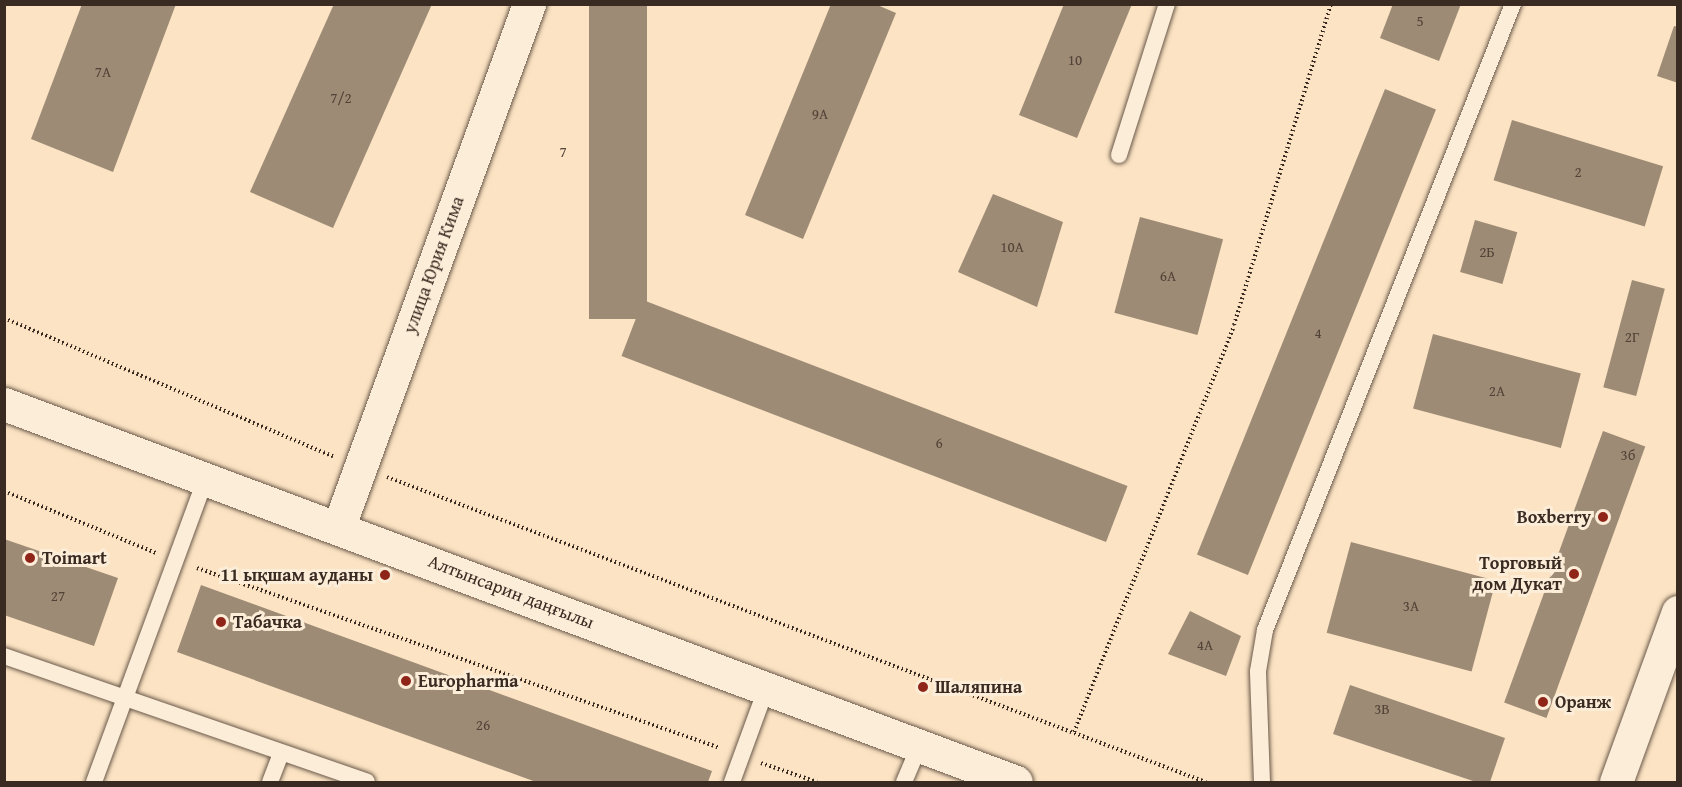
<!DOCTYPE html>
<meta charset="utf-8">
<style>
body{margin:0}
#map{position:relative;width:1682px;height:787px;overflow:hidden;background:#fbe3c3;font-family:"Gentium Book Plus",serif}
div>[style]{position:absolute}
.building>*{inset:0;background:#9e8b76;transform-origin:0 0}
.path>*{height:4px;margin-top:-2px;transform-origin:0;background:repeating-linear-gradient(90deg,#392b22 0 1.5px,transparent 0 4.5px)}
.roads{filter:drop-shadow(0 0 2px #6a594a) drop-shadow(0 0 2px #6a594a)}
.lane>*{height:16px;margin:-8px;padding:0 8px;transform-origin:8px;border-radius:8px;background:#fcedd8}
.street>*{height:33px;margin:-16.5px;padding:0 16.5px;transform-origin:16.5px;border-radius:16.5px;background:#fcedd8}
.secondary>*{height:33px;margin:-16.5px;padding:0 16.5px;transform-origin:16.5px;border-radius:16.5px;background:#fcedd8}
.dots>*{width:16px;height:16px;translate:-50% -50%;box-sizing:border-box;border:3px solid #fcedd8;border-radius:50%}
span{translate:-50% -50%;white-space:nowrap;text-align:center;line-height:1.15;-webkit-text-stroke:6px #fcedd8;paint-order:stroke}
.number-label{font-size:15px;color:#524337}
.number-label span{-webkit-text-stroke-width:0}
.street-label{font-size:18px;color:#392b22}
.poi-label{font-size:18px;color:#392b22;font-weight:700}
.right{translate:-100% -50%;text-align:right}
.left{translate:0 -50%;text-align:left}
.frame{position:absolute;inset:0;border:6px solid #392b22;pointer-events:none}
</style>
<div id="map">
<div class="building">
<div style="clip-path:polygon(82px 4px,176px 4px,113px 172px,31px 139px)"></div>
<div style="clip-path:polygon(334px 4px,432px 4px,333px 228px,250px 192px)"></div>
<div style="left:589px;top:4px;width:58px;height:315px"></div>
<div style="clip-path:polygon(831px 4px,875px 4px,896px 13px,803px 239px,745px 215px)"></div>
<div style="clip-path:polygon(1064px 4px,1132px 4px,1077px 138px,1019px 115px)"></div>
<div style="clip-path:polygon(1393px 4px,1461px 4px,1439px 61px,1380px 38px)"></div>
<div style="clip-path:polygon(1674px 26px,1678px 27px,1678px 83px,1657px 76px)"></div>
<div style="left:1385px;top:89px;width:55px;height:502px;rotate:22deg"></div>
<div style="left:1512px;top:120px;width:158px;height:63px;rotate:17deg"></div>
<div style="clip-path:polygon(993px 194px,1063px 222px,1037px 307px,958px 272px)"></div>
<div style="left:1140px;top:217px;width:86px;height:99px;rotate:15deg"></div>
<div style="left:1475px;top:220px;width:44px;height:54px;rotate:16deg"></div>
<div style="left:1632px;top:280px;width:34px;height:111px;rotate:15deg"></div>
<div style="left:643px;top:300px;width:519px;height:60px;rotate:21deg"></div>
<div style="left:1433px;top:334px;width:153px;height:77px;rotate:15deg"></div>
<div style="left:1603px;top:431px;width:45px;height:289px;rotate:20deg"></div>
<div style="clip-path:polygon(4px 539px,118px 578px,94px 646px,4px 615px)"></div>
<div style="left:1351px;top:542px;width:150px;height:94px;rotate:15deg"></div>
<div style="clip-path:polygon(201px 585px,712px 771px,708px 782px,536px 782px,177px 652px)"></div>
<div style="clip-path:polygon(1190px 611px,1241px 636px,1226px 676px,1168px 654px)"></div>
<div style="clip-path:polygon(1350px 685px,1505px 738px,1490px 782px,1476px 782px,1333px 734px)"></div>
</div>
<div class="path">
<div style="left:4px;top:318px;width:357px;rotate:22.8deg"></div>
<div style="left:387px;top:477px;width:874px;rotate:20.43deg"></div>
<div style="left:4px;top:491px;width:164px;rotate:22.2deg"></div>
<div style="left:197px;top:568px;width:553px;rotate:18.99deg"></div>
<div style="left:1074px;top:732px;width:437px;rotate:-68.5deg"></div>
<div style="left:1234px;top:325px;width:335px;rotate:-73.2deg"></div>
<div style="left:761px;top:763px;width:59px;rotate:18.7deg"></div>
</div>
<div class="roads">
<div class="lane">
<div style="left:1119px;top:155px;width:158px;rotate:-72.4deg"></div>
<div style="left:4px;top:656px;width:384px;rotate:19.1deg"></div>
<div style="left:94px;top:782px;width:325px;rotate:-69.8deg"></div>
<div style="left:270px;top:782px;width:31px;rotate:-69deg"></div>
<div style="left:732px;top:782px;width:99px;rotate:-69.9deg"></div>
<div style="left:904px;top:782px;width:38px;rotate:-67deg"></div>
<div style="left:1262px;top:782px;width:111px;rotate:-92.1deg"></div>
<div style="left:1258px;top:671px;width:42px;rotate:-80.3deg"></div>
<div style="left:1265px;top:630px;width:673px;rotate:-68.39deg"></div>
</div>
<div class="street">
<div style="left:339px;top:526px;width:556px;rotate:-70deg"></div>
</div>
<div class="secondary">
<div style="left:4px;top:404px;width:1080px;rotate:20.48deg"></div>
<div style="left:1616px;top:782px;width:181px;rotate:-70deg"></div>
</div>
</div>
<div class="dots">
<div style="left:1603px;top:517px;background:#8f2418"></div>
<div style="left:30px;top:558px;background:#8f2418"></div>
<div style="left:1574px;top:574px;background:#8f2418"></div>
<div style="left:385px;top:575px;background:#8f2418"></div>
<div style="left:221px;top:622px;background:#8f2418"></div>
<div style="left:406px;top:681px;background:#8f2418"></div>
<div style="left:923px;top:687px;background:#8f2418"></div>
<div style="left:1543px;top:702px;background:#8f2418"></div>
</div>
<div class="number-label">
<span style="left:1420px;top:21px">5</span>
<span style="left:1075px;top:60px">10</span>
<span style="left:103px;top:72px">7А</span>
<span style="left:341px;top:98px">7/2</span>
<span style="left:820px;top:114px">9А</span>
<span style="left:563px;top:152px">7</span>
<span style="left:1578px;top:172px">2</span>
<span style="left:1012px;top:247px">10А</span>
<span style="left:1487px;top:252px">2Б</span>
<span style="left:1168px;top:276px">6А</span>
<span style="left:1318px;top:333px">4</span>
<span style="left:1632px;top:337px">2Г</span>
<span style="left:1497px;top:391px">2А</span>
<span style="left:939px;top:443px">6</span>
<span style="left:1628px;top:455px">3б</span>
<span style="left:58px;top:596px">27</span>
<span style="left:1411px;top:606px">3А</span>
<span style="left:1205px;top:645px">4А</span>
<span style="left:1382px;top:709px">3В</span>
<span style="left:483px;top:725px">26</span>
</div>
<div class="street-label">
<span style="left:434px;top:265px;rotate:-70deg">улица Юрия Кима</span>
<span style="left:511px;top:592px;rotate:21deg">Алтынсарин даңғылы</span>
</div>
<div class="poi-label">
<span class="right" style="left:1591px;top:517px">Boxberry</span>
<span class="left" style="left:42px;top:558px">Toimart</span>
<span class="right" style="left:1562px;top:574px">Торговый<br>дом Дукат</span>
<span class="right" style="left:373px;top:575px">11 ықшам ауданы</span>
<span class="left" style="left:233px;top:622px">Табачка</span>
<span class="left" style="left:418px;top:681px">Europharma</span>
<span class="left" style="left:935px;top:687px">Шаляпина</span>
<span class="left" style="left:1555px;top:702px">Оранж</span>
</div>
<div class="frame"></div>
</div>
